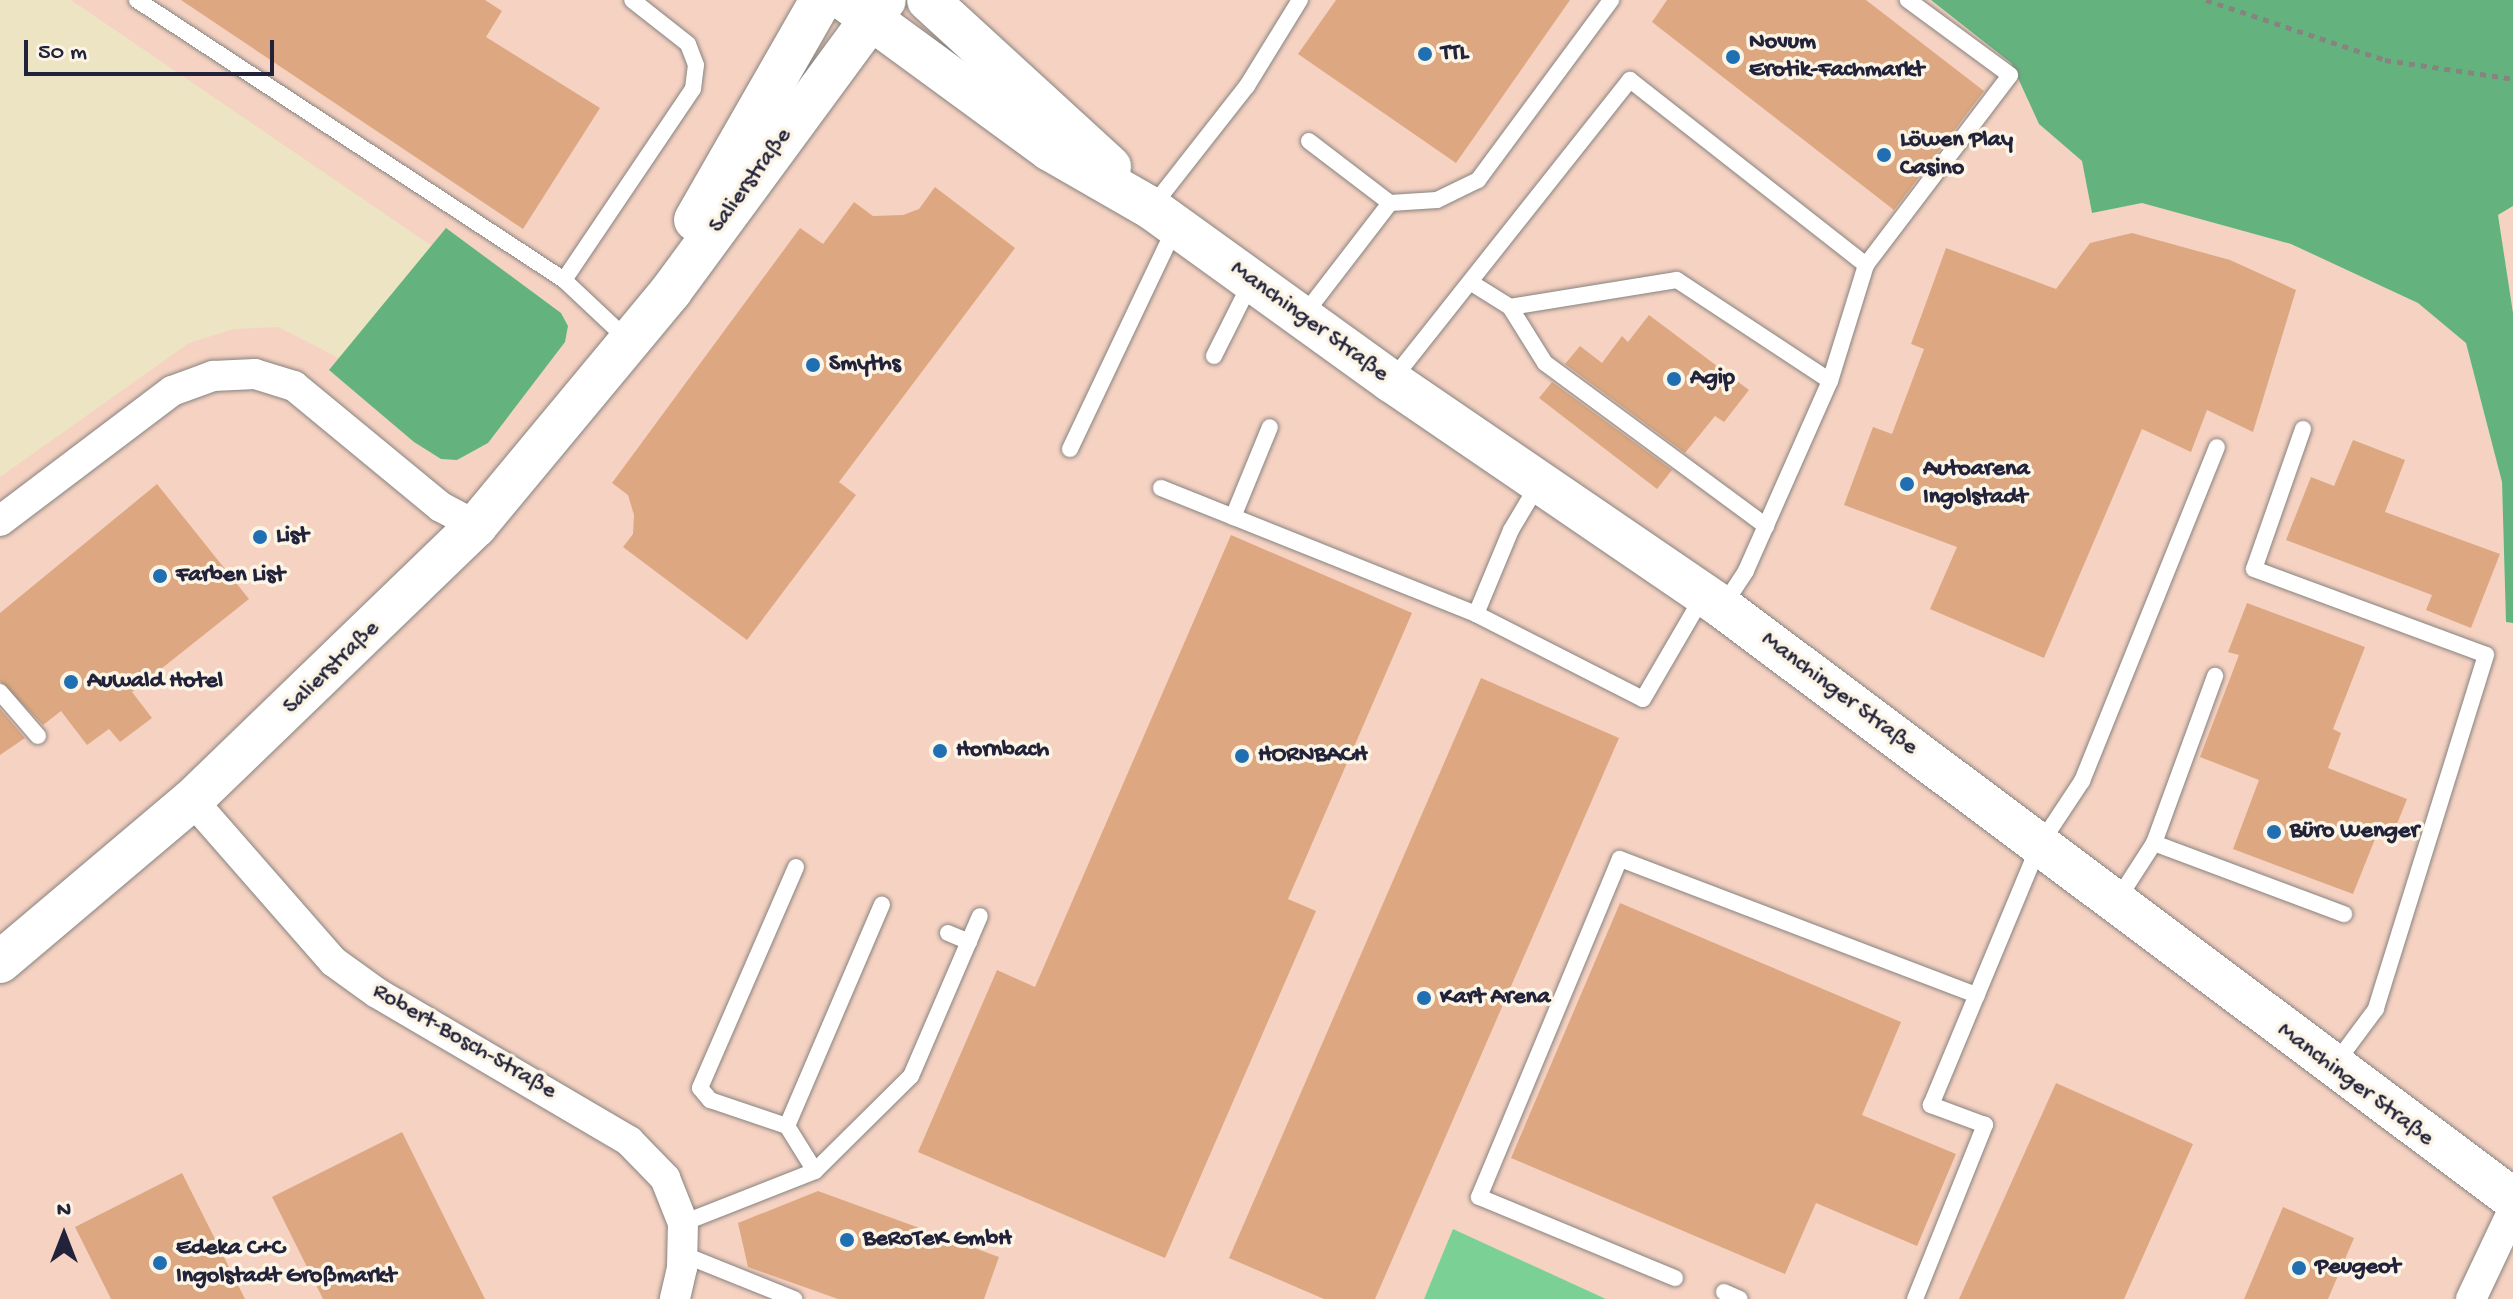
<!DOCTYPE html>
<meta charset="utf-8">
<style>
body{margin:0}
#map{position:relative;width:2513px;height:1299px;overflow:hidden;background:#ece4c3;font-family:"Gochi Hand",sans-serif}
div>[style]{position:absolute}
.built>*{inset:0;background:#f6d2c3}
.green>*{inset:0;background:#7bd195}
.forest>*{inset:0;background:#64b37e}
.building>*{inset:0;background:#dda881}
.path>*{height:5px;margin-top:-2.5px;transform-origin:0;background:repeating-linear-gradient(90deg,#87837f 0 6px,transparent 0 12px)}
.roads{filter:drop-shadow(0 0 2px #87837f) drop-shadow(0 0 2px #87837f)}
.service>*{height:16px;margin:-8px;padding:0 8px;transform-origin:8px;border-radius:8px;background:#fff}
.minor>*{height:30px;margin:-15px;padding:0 15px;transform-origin:15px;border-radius:15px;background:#fff}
.secondary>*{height:42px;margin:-21px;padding:0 21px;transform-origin:21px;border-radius:21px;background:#fff}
.dots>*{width:22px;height:22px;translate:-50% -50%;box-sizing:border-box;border:4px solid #fcf5e5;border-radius:50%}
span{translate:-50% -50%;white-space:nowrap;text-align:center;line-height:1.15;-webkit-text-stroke:7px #fcf5e5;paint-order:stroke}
.poi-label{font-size:24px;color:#22223b;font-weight:700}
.left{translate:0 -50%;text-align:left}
.street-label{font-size:24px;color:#22223b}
.north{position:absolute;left:24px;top:1195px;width:80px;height:80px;-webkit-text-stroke:6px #fcf5e5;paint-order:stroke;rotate:0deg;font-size:22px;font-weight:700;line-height:32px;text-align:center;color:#22223b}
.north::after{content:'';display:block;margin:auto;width:28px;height:36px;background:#22223b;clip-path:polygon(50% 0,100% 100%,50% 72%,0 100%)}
.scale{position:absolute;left:24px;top:40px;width:250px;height:36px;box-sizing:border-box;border:4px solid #22223b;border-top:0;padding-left:10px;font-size:24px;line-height:28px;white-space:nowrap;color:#22223b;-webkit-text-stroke:6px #fcf5e5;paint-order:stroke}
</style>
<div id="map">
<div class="built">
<div style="clip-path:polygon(71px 0,1931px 0,2011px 63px,2039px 124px,2082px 161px,2092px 213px,2142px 203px,2291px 244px,2418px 303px,2467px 343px,2502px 482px,2506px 622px,2513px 623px,2513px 1299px,1606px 1299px,1453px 1230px,1424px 1299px,0 1299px,0 477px,189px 343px,234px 329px,278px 327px,339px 358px,329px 371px,457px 460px,488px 443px,565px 342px,568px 326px,561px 313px,446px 229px,432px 246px)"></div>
<div style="clip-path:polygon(2513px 206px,2513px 313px,2498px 215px)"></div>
</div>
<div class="green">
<div style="clip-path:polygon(1453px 1229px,1606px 1299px,1424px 1299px)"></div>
</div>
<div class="forest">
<div style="clip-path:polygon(1931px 0,2513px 0,2513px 206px,2498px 215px,2513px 313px,2513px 623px,2506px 622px,2502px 482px,2466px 343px,2418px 303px,2291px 244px,2142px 203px,2092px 213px,2082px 161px,2039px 124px,2011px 63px)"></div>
<div style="clip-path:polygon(446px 228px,561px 313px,568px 326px,565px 342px,488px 443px,457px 460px,441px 459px,414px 442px,329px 370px)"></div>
</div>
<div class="building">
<div style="clip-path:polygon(181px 0,485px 0,502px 11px,486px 37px,600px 108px,523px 229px)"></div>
<div style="clip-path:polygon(1336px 0,1570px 0,1456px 163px,1298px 54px)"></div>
<div style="clip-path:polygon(1667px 0,1866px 0,1984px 91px,1894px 210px,1652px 22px)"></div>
<div style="clip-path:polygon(935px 187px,1015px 248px,839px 482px,856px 495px,747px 640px,623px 547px,633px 534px,634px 515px,628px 495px,612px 483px,800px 228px,823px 244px,854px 202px,873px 216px,903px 215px,919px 209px)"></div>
<div style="clip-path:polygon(2132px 233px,2230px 260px,2296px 290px,2253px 432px,2207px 410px,2191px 452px,2142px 429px,2044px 658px,1930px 609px,1957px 547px,1844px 505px,1873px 427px,1892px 434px,1924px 349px,1911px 344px,1946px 248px,2056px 289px,2090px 243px)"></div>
<div style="clip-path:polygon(1649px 315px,1749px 390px,1724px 422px,1715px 416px,1685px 453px,1565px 364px,1580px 346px,1602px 363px,1622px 336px,1628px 342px)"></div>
<div style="clip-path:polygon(1552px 382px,1672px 470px,1657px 489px,1539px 398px)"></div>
<div style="clip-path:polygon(2353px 440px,2405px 460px,2385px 512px,2500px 554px,2471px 628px,2426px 610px,2432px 595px,2286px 540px,2311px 477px,2334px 486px)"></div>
<div style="clip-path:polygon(157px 484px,249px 599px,132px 692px,152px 718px,120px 742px,109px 729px,87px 745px,61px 711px,43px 725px,0 681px,0 613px)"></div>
<div style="clip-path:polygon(1231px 535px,1412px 613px,1288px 899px,1316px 911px,1165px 1258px,918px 1152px,997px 970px,1035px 987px)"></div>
<div style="clip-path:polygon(2247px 603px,2365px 647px,2333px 729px,2341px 733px,2328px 768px,2407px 799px,2395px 829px,2381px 824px,2353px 894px,2233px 849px,2259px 780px,2200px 757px,2239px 655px,2228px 652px)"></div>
<div style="clip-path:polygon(1481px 678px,1619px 738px,1375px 1299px,1324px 1299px,1229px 1258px)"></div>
<div style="clip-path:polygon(0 709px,25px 738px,0 755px)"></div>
<div style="clip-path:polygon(1620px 903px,1901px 1022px,1862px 1115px,1956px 1154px,1917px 1246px,1816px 1203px,1785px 1274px,1511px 1158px)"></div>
<div style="clip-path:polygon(2056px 1083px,2193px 1144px,2124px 1299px,1959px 1299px)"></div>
<div style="clip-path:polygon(402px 1132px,485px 1299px,323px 1299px,272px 1197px)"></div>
<div style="clip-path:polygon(182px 1173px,245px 1299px,111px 1299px,75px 1227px)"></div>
<div style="clip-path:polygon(818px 1191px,999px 1257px,984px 1299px,838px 1299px,748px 1267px,738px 1223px)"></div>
<div style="clip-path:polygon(2283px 1207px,2354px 1238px,2328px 1299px,2244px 1299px)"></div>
</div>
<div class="path">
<div style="left:2206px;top:0;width:189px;rotate:18.5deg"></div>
<div style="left:2385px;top:60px;width:129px;rotate:8.4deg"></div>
</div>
<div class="roads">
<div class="service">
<div style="left:137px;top:0;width:511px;rotate:33.25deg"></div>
<div style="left:564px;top:280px;width:88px;rotate:43.2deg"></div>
<div style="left:1390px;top:203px;width:47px;rotate:-3.7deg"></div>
<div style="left:1437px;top:200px;width:46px;rotate:-26deg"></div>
<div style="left:1478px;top:180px;width:224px;rotate:-53.5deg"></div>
<div style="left:1152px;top:207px;width:154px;rotate:-51.9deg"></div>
<div style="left:1247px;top:86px;width:101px;rotate:-58.4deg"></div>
<div style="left:1866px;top:265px;width:238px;rotate:-52.8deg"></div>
<div style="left:2010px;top:75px;width:127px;rotate:-143.7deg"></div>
<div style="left:564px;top:280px;width:230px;rotate:-56deg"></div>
<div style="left:693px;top:89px;width:24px;rotate:-83deg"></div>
<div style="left:696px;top:65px;width:22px;rotate:-111deg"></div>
<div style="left:688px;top:44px;width:71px;rotate:-141.8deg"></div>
<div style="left:1470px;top:282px;width:47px;rotate:32deg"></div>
<div style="left:1510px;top:307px;width:169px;rotate:-9.2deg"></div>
<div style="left:1677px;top:280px;width:183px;rotate:33.4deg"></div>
<div style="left:1510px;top:307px;width:66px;rotate:58deg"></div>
<div style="left:1545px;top:363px;width:275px;rotate:36.4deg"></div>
<div style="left:1303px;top:316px;width:143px;rotate:-52.4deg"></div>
<div style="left:1390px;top:203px;width:102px;rotate:-142.6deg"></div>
<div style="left:1214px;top:356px;width:83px;rotate:-63.4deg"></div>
<div style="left:1392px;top:380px;width:383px;rotate:-51.6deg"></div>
<div style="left:1630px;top:80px;width:300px;rotate:38.1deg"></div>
<div style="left:1866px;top:265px;width:121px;rotate:107.2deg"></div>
<div style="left:1830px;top:381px;width:208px;rotate:113.9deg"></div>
<div style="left:1746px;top:571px;width:42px;rotate:123.3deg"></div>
<div style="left:2303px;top:429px;width:148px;rotate:109.3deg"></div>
<div style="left:2254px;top:569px;width:247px;rotate:20.3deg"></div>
<div style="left:2486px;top:655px;width:371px;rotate:107.3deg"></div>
<div style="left:2376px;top:1009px;width:69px;rotate:126.7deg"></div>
<div style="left:1070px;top:449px;width:245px;rotate:-64.6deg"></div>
<div style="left:1539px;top:483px;width:55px;rotate:120.8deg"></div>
<div style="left:1511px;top:530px;width:91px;rotate:112.6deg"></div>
<div style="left:1476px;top:614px;width:187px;rotate:27deg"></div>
<div style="left:1643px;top:699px;width:119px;rotate:-59.8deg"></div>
<div style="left:1161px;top:488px;width:339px;rotate:21.8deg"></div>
<div style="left:1233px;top:517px;width:97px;rotate:-67.7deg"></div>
<div style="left:0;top:692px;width:58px;rotate:49.2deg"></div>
<div style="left:2154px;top:843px;width:178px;rotate:-69.9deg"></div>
<div style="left:796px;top:867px;width:241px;rotate:113.5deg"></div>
<div style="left:700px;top:1088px;width:16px;rotate:50deg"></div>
<div style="left:710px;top:1100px;width:81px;rotate:18.7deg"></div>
<div style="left:787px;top:1126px;width:53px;rotate:58.1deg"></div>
<div style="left:2116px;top:902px;width:70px;rotate:-57.2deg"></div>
<div style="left:2154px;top:843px;width:203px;rotate:20.5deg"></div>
<div style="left:948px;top:933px;width:23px;rotate:23deg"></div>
<div style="left:787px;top:1126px;width:241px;rotate:-66.8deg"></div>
<div style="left:683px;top:1223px;width:142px;rotate:-21.5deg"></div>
<div style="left:815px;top:1171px;width:135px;rotate:-44.7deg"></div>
<div style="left:911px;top:1076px;width:174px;rotate:-66.7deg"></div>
<div style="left:682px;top:1254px;width:121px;rotate:21.9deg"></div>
<div style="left:1675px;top:1278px;width:212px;rotate:-157.5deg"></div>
<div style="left:1479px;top:1197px;width:366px;rotate:-67.4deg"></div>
<div style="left:1620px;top:859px;width:382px;rotate:20.9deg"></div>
<div style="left:1724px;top:1292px;width:17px;rotate:24deg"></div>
<div style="left:1915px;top:1299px;width:188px;rotate:-68.1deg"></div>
<div style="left:1985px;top:1125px;width:58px;rotate:-159.7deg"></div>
<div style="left:1931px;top:1105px;width:281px;rotate:-67.4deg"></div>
<div style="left:2039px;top:846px;width:78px;rotate:-56.5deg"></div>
<div style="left:2082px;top:781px;width:360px;rotate:-68deg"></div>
</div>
<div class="minor">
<div style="left:0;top:521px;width:216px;rotate:-37.1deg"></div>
<div style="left:172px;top:391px;width:44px;rotate:-20.1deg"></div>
<div style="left:213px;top:376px;width:42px;rotate:-2.7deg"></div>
<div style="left:255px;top:374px;width:41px;rotate:17.1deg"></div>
<div style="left:294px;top:386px;width:190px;rotate:39.5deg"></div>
<div style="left:441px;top:507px;width:40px;rotate:28deg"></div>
<div style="left:192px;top:800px;width:215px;rotate:48.8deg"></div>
<div style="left:334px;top:962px;width:53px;rotate:35.8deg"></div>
<div style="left:377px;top:993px;width:292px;rotate:30.4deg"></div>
<div style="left:629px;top:1141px;width:52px;rotate:45.8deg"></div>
<div style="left:665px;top:1178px;width:48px;rotate:68.2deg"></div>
<div style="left:683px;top:1223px;width:45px;rotate:91.3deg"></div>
<div style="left:682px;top:1268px;width:32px;rotate:103deg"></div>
<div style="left:2471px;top:1299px;width:98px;rotate:-64.7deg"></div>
</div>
<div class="secondary">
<div style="left:845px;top:0;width:254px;rotate:36.2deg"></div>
<div style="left:1050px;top:150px;width:116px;rotate:29.9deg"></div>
<div style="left:1151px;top:208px;width:296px;rotate:35.8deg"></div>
<div style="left:1391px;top:381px;width:401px;rotate:34.3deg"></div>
<div style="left:1722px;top:607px;width:988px;rotate:36.81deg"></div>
<div style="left:928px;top:0;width:247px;rotate:42.5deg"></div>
<div style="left:695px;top:220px;width:254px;rotate:-60.2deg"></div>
<div style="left:0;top:962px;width:251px;rotate:-40.2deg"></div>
<div style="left:192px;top:800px;width:395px;rotate:-44deg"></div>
<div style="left:476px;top:526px;width:305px;rotate:-50.3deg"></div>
<div style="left:671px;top:291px;width:361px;rotate:-53.7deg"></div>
</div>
</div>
<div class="dots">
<div style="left:1425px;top:54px;background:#1f6fb2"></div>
<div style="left:1733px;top:57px;background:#1f6fb2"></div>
<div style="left:1884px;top:155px;background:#1f6fb2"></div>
<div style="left:813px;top:365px;background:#1f6fb2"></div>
<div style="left:1674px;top:379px;background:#1f6fb2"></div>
<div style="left:1907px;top:484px;background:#1f6fb2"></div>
<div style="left:260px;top:537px;background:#1f6fb2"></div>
<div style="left:160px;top:576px;background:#1f6fb2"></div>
<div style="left:71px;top:682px;background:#1f6fb2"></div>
<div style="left:940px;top:751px;background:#1f6fb2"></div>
<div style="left:1242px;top:756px;background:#1f6fb2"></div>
<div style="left:2274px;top:832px;background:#1f6fb2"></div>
<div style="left:1424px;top:998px;background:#1f6fb2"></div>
<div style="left:847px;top:1240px;background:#1f6fb2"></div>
<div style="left:160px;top:1263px;background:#1f6fb2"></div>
<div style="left:2299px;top:1268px;background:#1f6fb2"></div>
</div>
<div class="poi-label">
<span class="left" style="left:1749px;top:57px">Novum<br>Erotik-Fachmarkt</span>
<span class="left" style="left:1441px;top:54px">TTL</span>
<span class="left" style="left:1900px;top:155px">Löwen Play<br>Casino</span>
<span class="left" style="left:829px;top:365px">Smyths</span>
<span class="left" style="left:1690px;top:379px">Agip</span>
<span class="left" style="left:1923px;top:484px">Autoarena<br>Ingolstadt</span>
<span class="left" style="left:276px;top:537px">List</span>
<span class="left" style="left:176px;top:576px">Farben List</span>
<span class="left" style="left:87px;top:682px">Auwald Hotel</span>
<span class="left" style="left:956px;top:751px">Hornbach</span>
<span class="left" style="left:1258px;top:756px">HORNBACH</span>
<span class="left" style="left:2290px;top:832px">Büro Wenger</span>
<span class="left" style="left:1440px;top:998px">Kart Arena</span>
<span class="left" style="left:863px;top:1240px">BeRoTeK GmbH</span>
<span class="left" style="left:176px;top:1263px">Edeka C+C<br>Ingolstadt Großmarkt</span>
<span class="left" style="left:2315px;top:1268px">Peugeot</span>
</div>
<div class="street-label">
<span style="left:751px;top:181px;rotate:-54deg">Salierstraße</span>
<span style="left:1309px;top:322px;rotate:36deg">Manchinger Straße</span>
<span style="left:332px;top:668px;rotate:-44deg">Salierstraße</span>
<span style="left:1839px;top:694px;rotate:37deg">Manchinger Straße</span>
<span style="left:464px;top:1042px;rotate:30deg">Robert-Bosch-Straße</span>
<span style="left:2355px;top:1085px;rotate:37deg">Manchinger Straße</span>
</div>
<div class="north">N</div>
<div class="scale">50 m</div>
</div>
